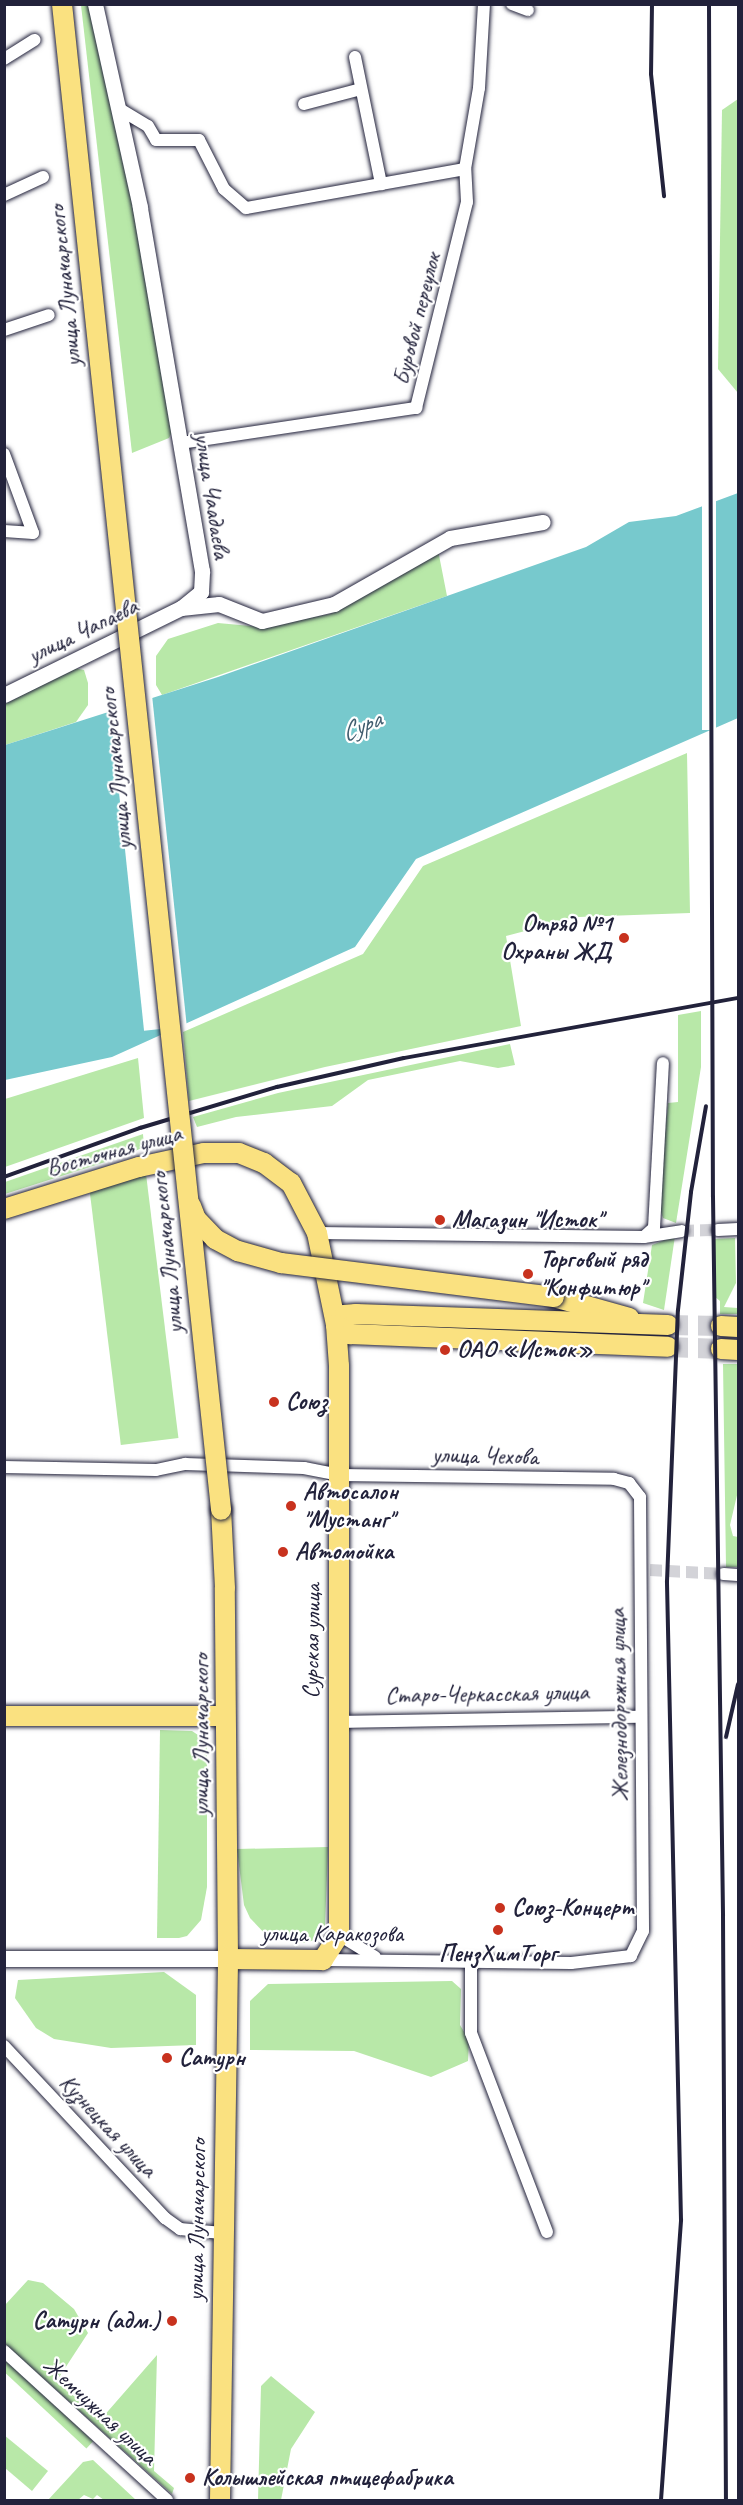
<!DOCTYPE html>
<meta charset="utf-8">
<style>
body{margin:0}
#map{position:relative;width:743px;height:2505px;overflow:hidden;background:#fff;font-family:Caveat,sans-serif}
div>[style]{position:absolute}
.green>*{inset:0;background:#b8e8a8;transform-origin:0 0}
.water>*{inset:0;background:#77c9cd}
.pier>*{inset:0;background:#fff;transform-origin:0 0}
.minor-tunnel>*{height:12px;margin-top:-6px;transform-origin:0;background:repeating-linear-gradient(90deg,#d3d3d8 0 12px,transparent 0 18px)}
.primary-tunnel>*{height:20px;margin-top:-10px;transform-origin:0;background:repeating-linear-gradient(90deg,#d3d3d8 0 20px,transparent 0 30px)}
.roads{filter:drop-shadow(0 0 2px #22223b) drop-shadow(0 0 2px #22223b)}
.minor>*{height:12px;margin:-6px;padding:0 6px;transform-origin:6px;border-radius:6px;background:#fff}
.tertiary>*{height:15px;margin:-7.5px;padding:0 7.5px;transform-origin:7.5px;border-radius:7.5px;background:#fff}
.secondary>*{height:16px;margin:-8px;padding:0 8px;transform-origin:8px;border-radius:8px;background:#fff}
.primary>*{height:20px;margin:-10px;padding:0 10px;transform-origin:10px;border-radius:10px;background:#fae180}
.rail>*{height:4px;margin:-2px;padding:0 2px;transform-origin:2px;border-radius:2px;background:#22223b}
.bridges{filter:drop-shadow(0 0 2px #22223b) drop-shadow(0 0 2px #22223b)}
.primary-bridge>*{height:20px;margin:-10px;padding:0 10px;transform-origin:10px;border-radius:10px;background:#fae180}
.dots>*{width:16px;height:16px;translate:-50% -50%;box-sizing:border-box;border:3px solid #fff;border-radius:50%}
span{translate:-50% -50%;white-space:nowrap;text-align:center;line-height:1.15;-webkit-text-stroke:4.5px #fff;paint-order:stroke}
.street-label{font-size:24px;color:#22223b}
.poi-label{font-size:24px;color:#22223b;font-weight:700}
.right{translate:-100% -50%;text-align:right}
.left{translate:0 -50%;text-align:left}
.water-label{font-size:26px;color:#405c6e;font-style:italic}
.frame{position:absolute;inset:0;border:6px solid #22223b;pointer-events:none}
</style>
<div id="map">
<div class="green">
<div style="clip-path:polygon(81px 5px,88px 5px,92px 17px,129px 176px,173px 430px,169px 438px,132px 453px)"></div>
<div style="clip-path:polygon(738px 99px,738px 393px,718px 369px,722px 110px)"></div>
<div style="clip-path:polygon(438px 550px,447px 596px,162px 695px,156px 685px,156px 656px,168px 639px,218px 623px,260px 627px,330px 614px)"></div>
<div style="clip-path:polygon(74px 668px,84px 670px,88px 683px,88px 705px,76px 722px,5px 745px,5px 704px)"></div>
<div style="clip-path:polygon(687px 753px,690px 913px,578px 917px,506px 936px,521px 1026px,325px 1067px,189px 1101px,183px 1032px,363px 954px,423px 866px)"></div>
<div style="clip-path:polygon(701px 1011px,701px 1067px,676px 1223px,663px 1218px,658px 1204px,668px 1103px,678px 1102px,678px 1015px)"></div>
<div style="clip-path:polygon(510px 1044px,515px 1065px,498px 1068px,460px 1061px,368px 1080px,332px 1106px,236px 1117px,197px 1127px,193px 1117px,278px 1093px)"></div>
<div style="clip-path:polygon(138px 1058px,144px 1118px,5px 1167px,5px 1099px)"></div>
<div style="clip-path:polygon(143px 1134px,144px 1147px,124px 1156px,5px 1194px,5px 1182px)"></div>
<div style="left:146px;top:1174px;width:266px;height:58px;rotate:83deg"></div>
<div style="clip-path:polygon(675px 1236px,664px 1310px,643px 1303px,652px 1245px)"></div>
<div style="clip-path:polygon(735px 1238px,736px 1283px,724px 1307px,738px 1308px,738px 1314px,720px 1314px,720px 1301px,715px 1297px,715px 1239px)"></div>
<div style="clip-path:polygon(723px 1364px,738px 1364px,738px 1491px,730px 1525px,733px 1536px,738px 1537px,738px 1567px,726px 1567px)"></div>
<div style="clip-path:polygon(160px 1730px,192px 1731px,207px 1741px,207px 1887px,201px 1920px,187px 1936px,179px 1938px,157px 1938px)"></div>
<div style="clip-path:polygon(328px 1847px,325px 1927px,314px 1940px,305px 1943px,269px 1938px,250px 1918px,244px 1905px,237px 1849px)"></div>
<div style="clip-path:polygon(164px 1972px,196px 1995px,196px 2045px,111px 2048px,54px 2039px,36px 2028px,15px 1998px,18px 1980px)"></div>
<div style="clip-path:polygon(452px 1981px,461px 1989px,460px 2025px,469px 2040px,468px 2061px,431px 2077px,354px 2051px,250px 2050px,250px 2001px,268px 1984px)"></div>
<div style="clip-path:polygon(28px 2280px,43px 2283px,74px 2309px,88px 2333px,56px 2382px,102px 2418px,157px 2355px,154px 2471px,174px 2488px,172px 2494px,5px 2344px,5px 2305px)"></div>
<div style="left:4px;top:2358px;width:122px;height:10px;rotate:43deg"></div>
<div style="clip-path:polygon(271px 2376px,315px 2412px,291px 2449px,281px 2500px,258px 2500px,261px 2386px)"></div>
<div style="clip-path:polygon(4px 2435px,48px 2471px,32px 2491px,5px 2468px)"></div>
<div style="clip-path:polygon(93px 2460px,136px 2500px,104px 2500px,97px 2495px,93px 2499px,84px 2495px,78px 2500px,48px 2500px,83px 2462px)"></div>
</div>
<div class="water">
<div style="clip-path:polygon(738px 493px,738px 718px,416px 859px,355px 947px,112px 1057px,5px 1080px,5px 745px,218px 677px,586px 547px,629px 522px,676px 516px)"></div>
</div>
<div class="pier">
<div style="left:716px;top:498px;width:232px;height:14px;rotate:90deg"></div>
<div style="left:152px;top:695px;width:333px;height:43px;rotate:84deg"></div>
</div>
<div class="minor-tunnel">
<div style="left:682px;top:1231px;width:36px;rotate:-2deg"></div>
<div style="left:650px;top:1570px;width:73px;rotate:3.1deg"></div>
</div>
<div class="primary-tunnel">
<div style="left:668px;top:1325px;width:53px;rotate:1.1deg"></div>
<div style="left:668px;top:1347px;width:53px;rotate:2.2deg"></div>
</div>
<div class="roads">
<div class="minor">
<div style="left:512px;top:4px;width:17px;rotate:21deg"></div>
<div style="left:355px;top:57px;width:130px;rotate:78.4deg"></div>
<div style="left:4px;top:59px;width:36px;rotate:-32deg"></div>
<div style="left:304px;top:104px;width:59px;rotate:-14.7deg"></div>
<div style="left:121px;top:110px;width:31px;rotate:31deg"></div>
<div style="left:148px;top:126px;width:16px;rotate:60deg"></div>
<div style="left:156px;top:140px;width:43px"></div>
<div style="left:199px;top:140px;width:55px;rotate:63deg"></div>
<div style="left:224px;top:189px;width:29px;rotate:41deg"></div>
<div style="left:246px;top:208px;width:222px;rotate:-10.1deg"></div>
<div style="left:4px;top:195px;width:43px;rotate:-24.8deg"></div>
<div style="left:4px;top:330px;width:47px;rotate:-18.4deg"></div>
<div style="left:181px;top:443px;width:238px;rotate:-8.5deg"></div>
<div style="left:416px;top:408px;width:212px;rotate:-76.1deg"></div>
<div style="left:467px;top:202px;width:33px;rotate:-93deg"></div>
<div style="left:465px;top:169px;width:82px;rotate:-80.2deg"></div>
<div style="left:479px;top:88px;width:84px;rotate:-86.6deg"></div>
<div style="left:4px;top:454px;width:84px;rotate:69.8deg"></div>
<div style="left:33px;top:533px;width:29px;rotate:-176deg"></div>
<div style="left:718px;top:1230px;width:20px;rotate:-3deg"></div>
<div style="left:317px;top:1233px;width:327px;rotate:0.7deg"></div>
<div style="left:644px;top:1237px;width:38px;rotate:-9deg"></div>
<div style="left:645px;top:1236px;width:12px;rotate:-42deg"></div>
<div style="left:654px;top:1228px;width:165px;rotate:-86.9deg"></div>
<div style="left:4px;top:1467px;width:152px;rotate:1.1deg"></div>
<div style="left:156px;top:1470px;width:30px;rotate:-12deg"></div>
<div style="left:185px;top:1464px;width:119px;rotate:1.9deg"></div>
<div style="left:304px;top:1468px;width:37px;rotate:11deg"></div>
<div style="left:340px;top:1475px;width:274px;rotate:0.8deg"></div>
<div style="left:614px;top:1479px;width:16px;rotate:15deg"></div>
<div style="left:629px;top:1483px;width:18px;rotate:52deg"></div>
<div style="left:640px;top:1497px;width:434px;rotate:89.6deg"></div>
<div style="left:643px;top:1931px;width:28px;rotate:116deg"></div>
<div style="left:631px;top:1956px;width:60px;rotate:173.3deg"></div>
<div style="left:571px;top:1963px;width:248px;rotate:-179.3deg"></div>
<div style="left:723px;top:1574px;width:15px;rotate:4deg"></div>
<div style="left:337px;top:1722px;width:301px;rotate:-1deg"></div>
<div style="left:339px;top:1935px;width:42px;rotate:31.4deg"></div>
<div style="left:471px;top:1962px;width:71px;rotate:90deg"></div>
<div style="left:471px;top:2033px;width:213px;rotate:69.1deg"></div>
<div style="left:4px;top:2046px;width:236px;rotate:46.9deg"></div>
<div style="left:165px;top:2218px;width:19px;rotate:36deg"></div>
<div style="left:180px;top:2229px;width:42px;rotate:5.4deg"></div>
<div style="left:4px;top:2351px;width:221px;rotate:42.4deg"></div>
</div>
<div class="tertiary">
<div style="left:181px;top:608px;width:38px;rotate:-6deg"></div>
<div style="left:219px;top:604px;width:46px;rotate:21.6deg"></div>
<div style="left:262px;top:621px;width:74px;rotate:-13.3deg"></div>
<div style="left:334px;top:604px;width:133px;rotate:-29.6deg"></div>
<div style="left:450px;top:538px;width:94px;rotate:-9.8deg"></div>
<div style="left:4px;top:695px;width:197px;rotate:-26.2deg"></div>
<div style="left:181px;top:608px;width:26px;rotate:-39deg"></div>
<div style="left:201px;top:592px;width:21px;rotate:-87deg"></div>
<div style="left:202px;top:571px;width:369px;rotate:-99.7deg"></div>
<div style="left:140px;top:207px;width:208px;rotate:-102.5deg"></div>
</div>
<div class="secondary">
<div style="left:4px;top:1959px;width:224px"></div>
</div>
<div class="primary">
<div style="left:4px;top:1209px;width:141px;rotate:-17.3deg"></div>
<div style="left:139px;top:1167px;width:66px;rotate:-12.2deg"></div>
<div style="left:204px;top:1153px;width:35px"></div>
<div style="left:239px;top:1153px;width:27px;rotate:22deg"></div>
<div style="left:264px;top:1163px;width:34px;rotate:37deg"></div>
<div style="left:291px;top:1183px;width:56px;rotate:62.5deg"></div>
<div style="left:317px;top:1233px;width:94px;rotate:78.3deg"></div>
<div style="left:336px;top:1325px;width:41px;rotate:85.8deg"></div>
<div style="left:339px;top:1366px;width:569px;rotate:90deg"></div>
<div style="left:339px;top:1935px;width:30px;rotate:123deg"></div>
<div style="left:323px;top:1960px;width:95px;rotate:-179.4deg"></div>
<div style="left:554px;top:1297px;width:78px;rotate:15.6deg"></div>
<div style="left:336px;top:1325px;width:13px;rotate:-51deg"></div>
<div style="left:344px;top:1315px;width:12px;rotate:-5deg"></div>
<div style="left:356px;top:1314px;width:312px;rotate:2deg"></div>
<div style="left:336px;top:1325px;width:17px;rotate:33deg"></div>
<div style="left:350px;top:1334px;width:318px;rotate:2.3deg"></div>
<div style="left:721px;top:1326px;width:17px;rotate:3deg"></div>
<div style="left:721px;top:1349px;width:17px;rotate:3deg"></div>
<div style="left:4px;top:1716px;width:221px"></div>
<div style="left:220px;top:2500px;width:541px;rotate:-89.15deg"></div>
<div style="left:228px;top:1959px;width:371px;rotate:-90.5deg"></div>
<div style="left:225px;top:1588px;width:78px;rotate:-92.9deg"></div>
</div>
</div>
<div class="rail">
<div style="left:652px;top:4px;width:70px;rotate:90.8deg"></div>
<div style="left:651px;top:74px;width:123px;rotate:83.9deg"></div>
<div style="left:709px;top:4px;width:1193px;rotate:89.81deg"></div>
<div style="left:713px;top:1197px;width:719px;rotate:89.2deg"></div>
<div style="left:723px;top:1916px;width:584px;rotate:89.71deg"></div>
<div style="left:4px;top:1177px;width:145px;rotate:-19.8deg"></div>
<div style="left:140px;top:1128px;width:143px;rotate:-16.7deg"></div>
<div style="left:277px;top:1087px;width:130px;rotate:-12.9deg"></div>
<div style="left:404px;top:1058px;width:339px;rotate:-10.2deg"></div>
<div style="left:726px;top:1737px;width:54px;rotate:-77.2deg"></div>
<div style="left:661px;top:2500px;width:281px;rotate:-85.9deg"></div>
<div style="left:681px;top:2220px;width:639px;rotate:-91.26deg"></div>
<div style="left:667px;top:1581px;width:271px;rotate:-87.7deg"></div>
<div style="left:678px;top:1310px;width:119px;rotate:-83.7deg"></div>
<div style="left:691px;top:1192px;width:87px;rotate:-80.1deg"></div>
</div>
<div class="bridges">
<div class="primary-bridge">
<div style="left:62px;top:4px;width:1514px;rotate:83.97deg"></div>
<div style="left:191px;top:1206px;width:14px;rotate:69deg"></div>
<div style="left:196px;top:1219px;width:28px;rotate:46deg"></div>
<div style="left:215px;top:1239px;width:26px;rotate:28deg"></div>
<div style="left:238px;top:1251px;width:45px;rotate:15.6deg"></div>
<div style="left:281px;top:1263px;width:275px;rotate:7.1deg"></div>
</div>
</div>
<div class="dots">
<div style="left:624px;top:938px;background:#c8321e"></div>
<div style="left:440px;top:1220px;background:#c8321e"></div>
<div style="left:528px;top:1274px;background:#c8321e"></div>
<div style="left:445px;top:1350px;background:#c8321e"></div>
<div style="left:274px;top:1402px;background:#c8321e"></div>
<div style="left:291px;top:1506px;background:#c8321e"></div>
<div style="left:283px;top:1552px;background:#c8321e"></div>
<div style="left:500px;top:1908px;background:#c8321e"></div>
<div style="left:498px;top:1930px;background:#c8321e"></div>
<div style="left:167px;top:2058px;background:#c8321e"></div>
<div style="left:172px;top:2321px;background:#c8321e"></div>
<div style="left:190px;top:2478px;background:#c8321e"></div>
</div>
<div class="street-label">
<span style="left:65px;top:286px;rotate:-96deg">улица Луначарского</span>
<span style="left:417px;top:319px;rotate:-76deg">Буровой переулок</span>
<span style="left:212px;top:496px;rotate:81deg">улица Чаадаева</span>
<span style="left:83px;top:631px;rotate:-26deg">улица Чапаева</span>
<span style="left:116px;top:769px;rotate:-96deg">улица Луначарского</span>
<span style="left:114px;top:1151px;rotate:-15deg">Восточная улица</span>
<span style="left:167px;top:1253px;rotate:-96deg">улица Луначарского</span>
<span style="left:485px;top:1456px;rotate:1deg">улица Чехова</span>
<span style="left:312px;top:1641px;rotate:-89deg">Сурская улица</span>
<span style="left:487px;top:1694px;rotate:-1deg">Старо-Черкасская улица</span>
<span style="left:619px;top:1705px;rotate:-91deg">Железнодорожная улица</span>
<span style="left:201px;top:1735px;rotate:-90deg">улица Луначарского</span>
<span style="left:332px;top:1934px">улица Каракозова</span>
<span style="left:108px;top:2126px;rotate:47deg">Кузнецкая улица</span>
<span style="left:197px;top:2220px;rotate:-89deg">улица Луначарского</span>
<span style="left:100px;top:2411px;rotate:43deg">Жемчужная улица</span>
</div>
<div class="poi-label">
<span class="right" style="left:612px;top:938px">Отряд №1<br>Охраны ЖД</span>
<span class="left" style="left:452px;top:1220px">Магазин "Исток"</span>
<span class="left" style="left:540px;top:1274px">Торговый ряд<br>"Конфитюр"</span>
<span class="left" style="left:457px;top:1350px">ОАО «Исток»</span>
<span class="left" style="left:286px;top:1402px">Союз</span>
<span class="left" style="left:303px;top:1506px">Автосалон<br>"Мустанг"</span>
<span class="left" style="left:295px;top:1552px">Автомойка</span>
<span class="left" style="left:512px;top:1908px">Союз-Концерт</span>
<span style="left:498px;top:1954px">ПензХимТорг</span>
<span class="left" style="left:179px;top:2058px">Сатурн</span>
<span class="right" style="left:160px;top:2321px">Сатурн (адм.)</span>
<span class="left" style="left:202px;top:2478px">Колышлейская птицефабрика</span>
</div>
<div class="water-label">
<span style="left:361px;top:726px;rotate:-23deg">Сура</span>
</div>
<div class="frame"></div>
</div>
